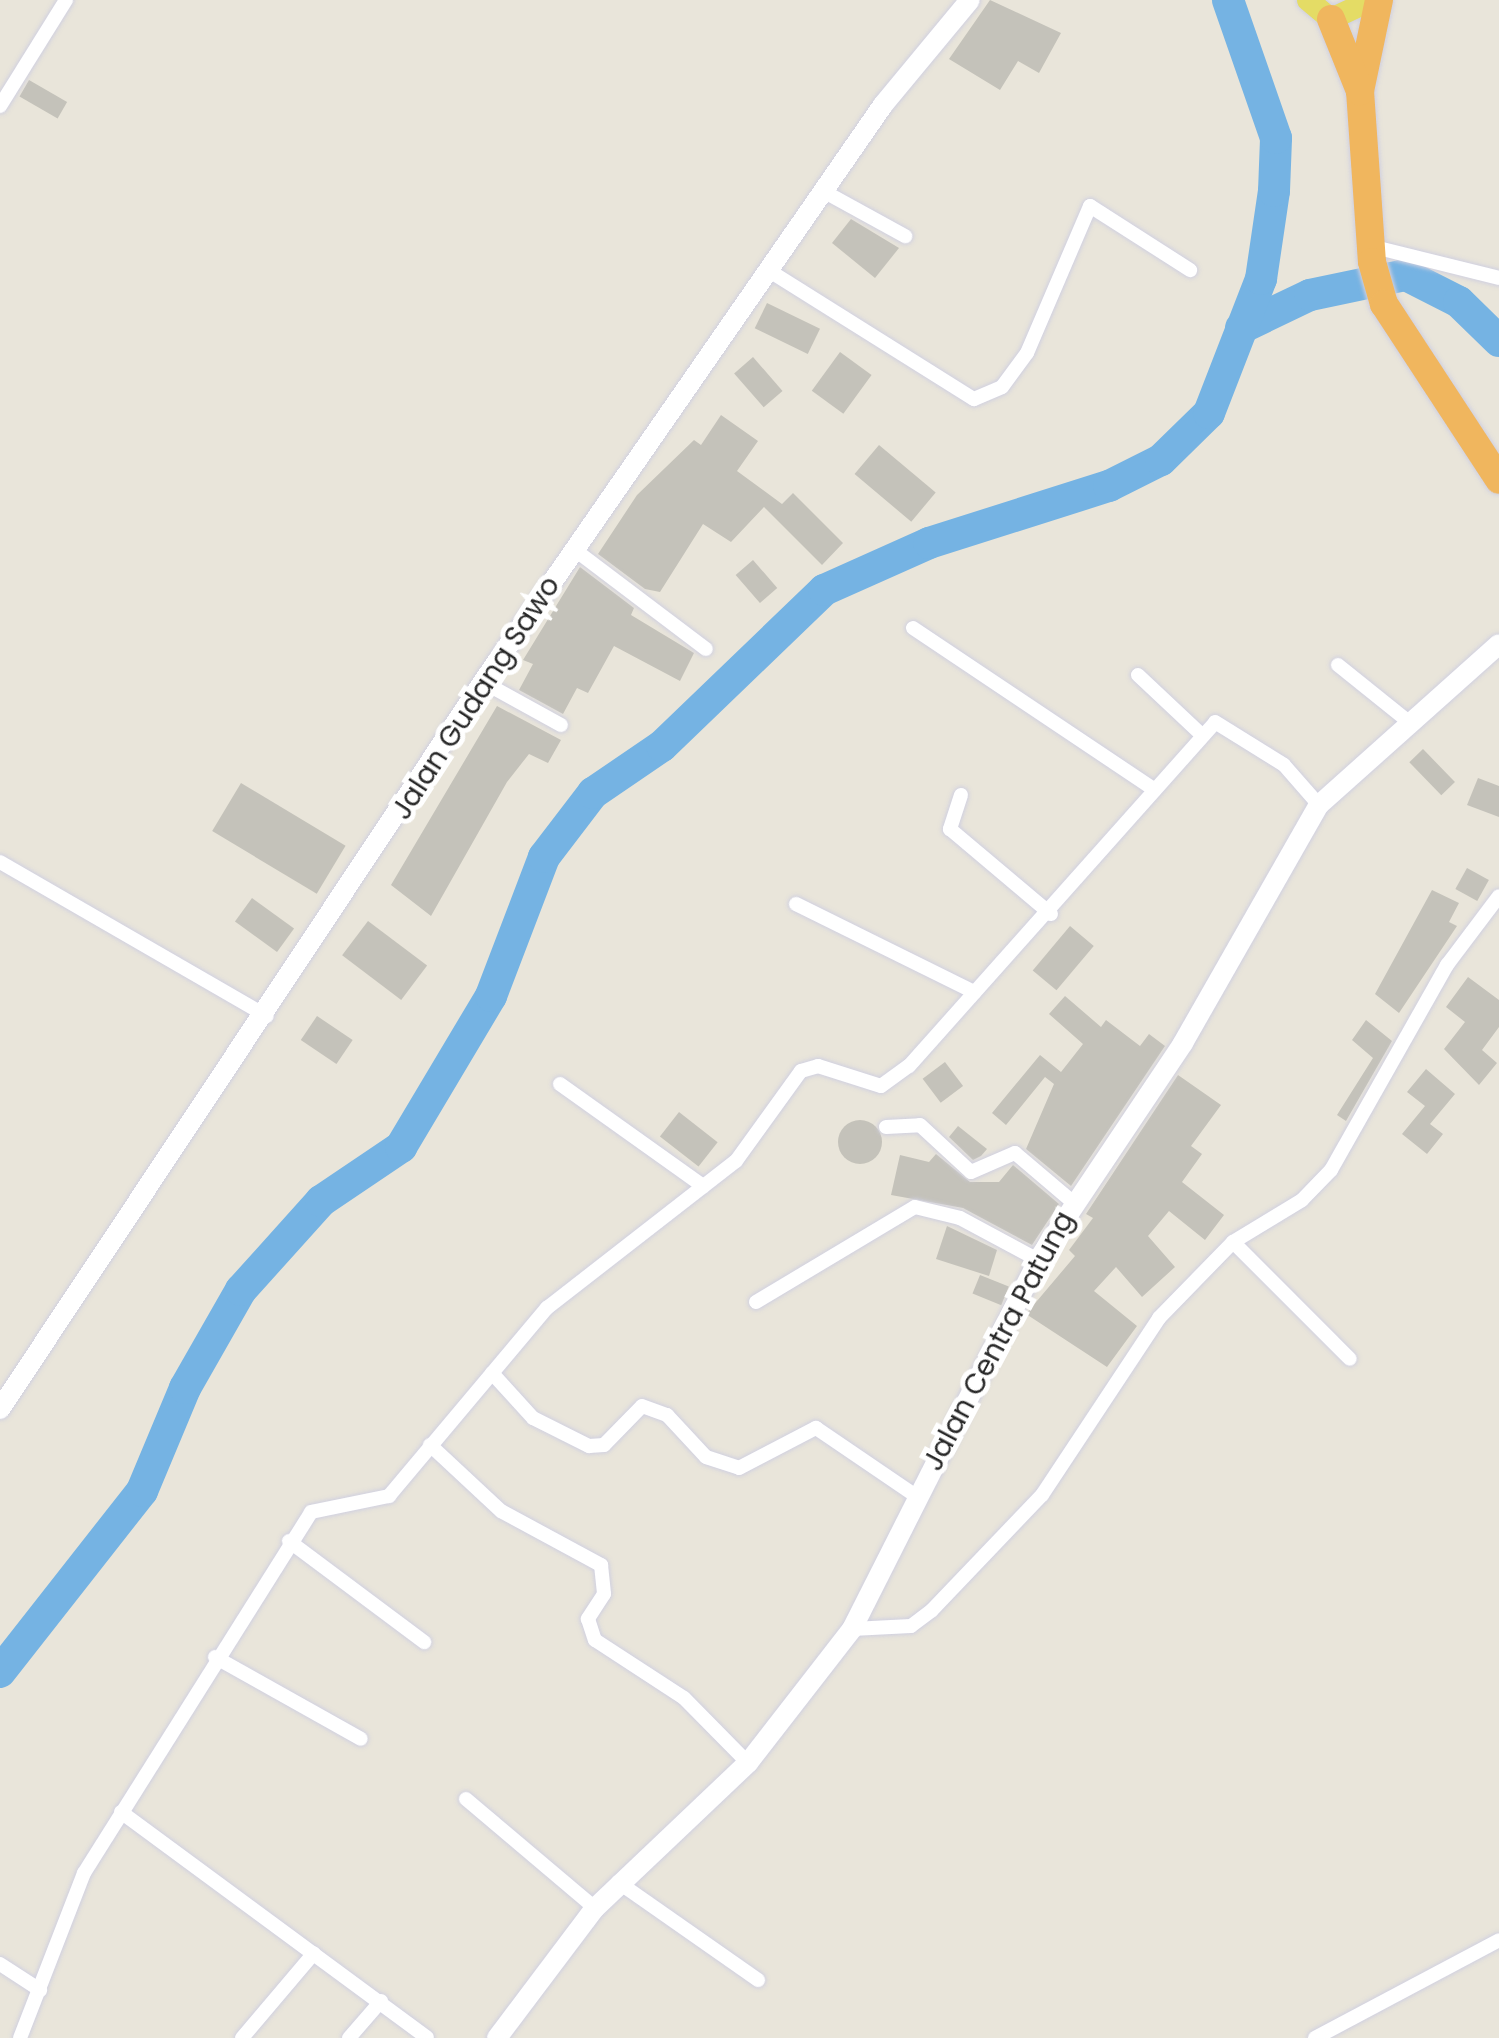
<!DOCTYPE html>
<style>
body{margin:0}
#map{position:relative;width:1499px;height:2038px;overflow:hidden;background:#e9e5da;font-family:Poppins,sans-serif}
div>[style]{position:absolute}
.river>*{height:32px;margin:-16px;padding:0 16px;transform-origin:16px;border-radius:16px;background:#75b3e3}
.building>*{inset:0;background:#c4c2ba;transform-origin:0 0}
.round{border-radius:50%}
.roads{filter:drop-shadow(0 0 2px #d0d0e0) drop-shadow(0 0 2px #d0d0e0)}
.street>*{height:14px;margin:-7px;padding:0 7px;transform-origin:7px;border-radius:7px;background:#fff}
.secondary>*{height:20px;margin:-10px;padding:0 10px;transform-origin:10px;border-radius:10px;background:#fff}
.primary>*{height:22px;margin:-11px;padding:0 11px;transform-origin:11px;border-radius:11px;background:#e4dc65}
.highway>*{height:28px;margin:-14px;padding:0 14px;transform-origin:14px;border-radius:14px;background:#f0b65e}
span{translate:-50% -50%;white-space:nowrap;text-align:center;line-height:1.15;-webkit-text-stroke:10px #fff;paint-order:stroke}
.street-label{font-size:28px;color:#282828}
</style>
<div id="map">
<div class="river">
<div style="left:1241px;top:328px;width:76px;rotate:-25.6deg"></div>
<div style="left:1310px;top:295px;width:98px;rotate:-11.8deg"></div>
<div style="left:1406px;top:275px;width:59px;rotate:27deg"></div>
<div style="left:1459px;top:302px;width:56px;rotate:44.3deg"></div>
<div style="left:0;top:1672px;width:230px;rotate:-51.9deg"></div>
<div style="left:142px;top:1491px;width:112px;rotate:-67.3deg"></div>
<div style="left:185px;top:1388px;width:113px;rotate:-60.3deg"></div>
<div style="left:241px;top:1290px;width:120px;rotate:-48deg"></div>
<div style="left:321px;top:1201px;width:97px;rotate:-34deg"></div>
<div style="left:401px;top:1147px;width:176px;rotate:-59.2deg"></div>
<div style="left:491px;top:996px;width:149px;rotate:-69.1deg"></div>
<div style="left:544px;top:857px;width:81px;rotate:-52.6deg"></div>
<div style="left:593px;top:793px;width:83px;rotate:-34.3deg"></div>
<div style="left:662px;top:746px;width:225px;rotate:-43.9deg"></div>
<div style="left:824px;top:590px;width:115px;rotate:-24.1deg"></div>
<div style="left:929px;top:543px;width:189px;rotate:-17.6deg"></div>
<div style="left:1109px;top:486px;width:58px;rotate:-26.6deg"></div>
<div style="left:1161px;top:460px;width:67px;rotate:-44.4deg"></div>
<div style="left:1209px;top:413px;width:144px;rotate:-68.8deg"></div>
<div style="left:1261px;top:279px;width:89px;rotate:-81.6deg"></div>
<div style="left:1274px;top:191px;width:53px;rotate:-87.8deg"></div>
<div style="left:1276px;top:138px;width:146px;rotate:-109.2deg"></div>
</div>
<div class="building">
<div style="clip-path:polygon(990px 0,1061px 33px,1039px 73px,1018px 61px,1000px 90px,949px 59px)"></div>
<div style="left:29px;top:80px;width:44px;height:19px;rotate:30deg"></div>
<div style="clip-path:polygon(851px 219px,899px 248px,875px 278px,832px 243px)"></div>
<div style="left:767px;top:303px;width:59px;height:28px;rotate:26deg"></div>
<div style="left:840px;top:352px;width:39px;height:48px;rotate:36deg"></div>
<div style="left:753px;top:357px;width:45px;height:25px;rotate:49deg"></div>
<div style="clip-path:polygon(721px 415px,758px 441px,737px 471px,782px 504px,793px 493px,843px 543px,822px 565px,764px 507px,731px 542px,703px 524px,660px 592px,645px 589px,598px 554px,637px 495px,694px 440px,701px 445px)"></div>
<div style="left:879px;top:445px;width:74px;height:38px;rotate:40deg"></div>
<div style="left:753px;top:560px;width:37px;height:23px;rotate:49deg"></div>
<div style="clip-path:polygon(580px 567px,634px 608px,631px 615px,694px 653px,680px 681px,614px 646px,588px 693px,577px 688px,563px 714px,519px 690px,533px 664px,523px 660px)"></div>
<div style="clip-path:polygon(497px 706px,561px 740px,548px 763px,529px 754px,507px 782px,431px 916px,391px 885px)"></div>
<div style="left:1423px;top:749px;width:46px;height:19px;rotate:46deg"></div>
<div style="clip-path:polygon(1478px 778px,1499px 786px,1499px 817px,1467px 805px)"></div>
<div style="left:241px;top:783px;width:122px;height:56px;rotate:31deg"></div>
<div style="left:1467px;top:868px;width:25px;height:24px;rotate:29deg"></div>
<div style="clip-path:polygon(1432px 890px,1459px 903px,1449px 922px,1457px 926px,1399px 1013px,1375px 994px)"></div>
<div style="left:252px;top:898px;width:52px;height:29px;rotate:36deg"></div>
<div style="left:368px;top:921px;width:74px;height:43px;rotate:37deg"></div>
<div style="left:1070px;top:926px;width:31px;height:58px;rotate:40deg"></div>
<div style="clip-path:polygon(1468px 977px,1499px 1000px,1499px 1027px,1482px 1050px,1497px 1063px,1479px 1085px,1444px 1049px,1465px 1022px,1446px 1007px)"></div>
<div style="clip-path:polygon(1065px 996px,1101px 1027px,1106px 1020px,1140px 1046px,1149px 1034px,1165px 1046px,1071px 1186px,1026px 1149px,1054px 1084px,1045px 1077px,1006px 1125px,992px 1113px,1040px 1055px,1061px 1072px,1083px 1044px,1049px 1014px)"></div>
<div style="left:317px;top:1016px;width:43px;height:29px;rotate:34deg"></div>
<div style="clip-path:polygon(1366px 1020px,1392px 1041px,1346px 1121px,1337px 1115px,1373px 1058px,1352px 1040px)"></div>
<div style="left:945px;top:1062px;width:30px;height:28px;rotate:53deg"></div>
<div style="clip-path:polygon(1426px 1069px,1455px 1094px,1430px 1124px,1443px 1134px,1427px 1154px,1402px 1134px,1425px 1106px,1407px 1092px)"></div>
<div style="clip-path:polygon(1178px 1075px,1221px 1105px,1191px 1146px,1202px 1154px,1182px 1182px,1224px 1215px,1205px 1240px,1169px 1211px,1148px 1236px,1175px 1267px,1142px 1297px,1116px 1267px,1094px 1291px,1137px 1326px,1107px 1367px,1026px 1314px,1075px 1256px,1069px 1250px,1093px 1218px,1086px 1214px)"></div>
<div style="left:679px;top:1112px;width:49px;height:31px;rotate:38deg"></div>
<div class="round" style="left:838px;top:1120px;width:44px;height:44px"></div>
<div style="clip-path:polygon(958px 1126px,987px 1149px,981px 1156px,973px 1160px,949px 1137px)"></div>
<div style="clip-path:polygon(936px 1154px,970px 1182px,999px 1182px,1013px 1165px,1059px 1204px,1032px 1245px,963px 1208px,891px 1195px,900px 1155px,929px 1162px)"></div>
<div style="clip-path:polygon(947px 1226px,997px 1250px,989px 1276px,936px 1259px)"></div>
<div style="left:980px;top:1275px;width:31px;height:20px;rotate:22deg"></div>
</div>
<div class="roads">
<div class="street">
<div style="left:0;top:106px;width:125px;rotate:-58.1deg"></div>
<div style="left:823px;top:191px;width:94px;rotate:28.8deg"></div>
<div style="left:1370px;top:246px;width:133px;rotate:13.9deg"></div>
<div style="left:768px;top:270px;width:243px;rotate:32.1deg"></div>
<div style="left:974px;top:399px;width:30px;rotate:-23deg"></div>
<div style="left:1002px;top:387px;width:42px;rotate:-53.7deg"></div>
<div style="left:1027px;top:353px;width:160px;rotate:-66.8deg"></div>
<div style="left:1090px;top:206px;width:119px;rotate:32.6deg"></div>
<div style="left:575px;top:550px;width:164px;rotate:37.1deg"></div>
<div style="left:913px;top:628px;width:291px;rotate:33.8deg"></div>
<div style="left:1338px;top:665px;width:91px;rotate:38.8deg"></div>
<div style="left:1138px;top:675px;width:88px;rotate:43.2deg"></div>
<div style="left:483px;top:682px;width:89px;rotate:28.9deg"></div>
<div style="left:961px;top:795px;width:36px;rotate:108deg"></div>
<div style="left:950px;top:829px;width:132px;rotate:40.1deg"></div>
<div style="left:0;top:862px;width:308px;rotate:30deg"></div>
<div style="left:796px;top:904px;width:199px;rotate:26.3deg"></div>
<div style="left:560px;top:1084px;width:176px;rotate:35.5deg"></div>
<div style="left:886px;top:1127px;width:34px;rotate:-3deg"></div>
<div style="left:920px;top:1125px;width:69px;rotate:42.7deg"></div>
<div style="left:971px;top:1172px;width:48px;rotate:-23.4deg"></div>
<div style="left:1015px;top:1153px;width:77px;rotate:40.3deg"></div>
<div style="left:1233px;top:1242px;width:165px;rotate:45deg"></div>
<div style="left:756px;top:1302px;width:185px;rotate:-30.9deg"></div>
<div style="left:915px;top:1207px;width:46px;rotate:13.7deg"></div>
<div style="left:960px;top:1218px;width:89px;rotate:28.3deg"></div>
<div style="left:492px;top:1373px;width:61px;rotate:47.7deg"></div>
<div style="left:533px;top:1418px;width:63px;rotate:26.6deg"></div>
<div style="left:589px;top:1446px;width:15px;rotate:-4deg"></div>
<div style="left:604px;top:1445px;width:54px;rotate:-45.7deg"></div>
<div style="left:642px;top:1406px;width:27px;rotate:20deg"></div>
<div style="left:667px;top:1415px;width:57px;rotate:47.1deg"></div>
<div style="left:706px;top:1457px;width:35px;rotate:18deg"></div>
<div style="left:739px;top:1468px;width:87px;rotate:-27.5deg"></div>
<div style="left:816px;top:1428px;width:121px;rotate:34.2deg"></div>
<div style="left:430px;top:1445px;width:97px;rotate:42.9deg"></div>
<div style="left:501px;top:1511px;width:114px;rotate:28.4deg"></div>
<div style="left:601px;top:1565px;width:29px;rotate:84deg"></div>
<div style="left:604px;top:1594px;width:30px;rotate:123deg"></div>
<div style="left:588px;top:1619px;width:22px;rotate:72deg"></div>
<div style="left:595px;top:1640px;width:106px;rotate:33.1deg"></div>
<div style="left:684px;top:1698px;width:91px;rotate:45.4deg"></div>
<div style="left:289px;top:1541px;width:169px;rotate:36.8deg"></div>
<div style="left:852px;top:1629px;width:59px;rotate:-2.9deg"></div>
<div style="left:911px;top:1626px;width:26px;rotate:-37deg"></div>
<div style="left:932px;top:1610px;width:159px;rotate:-46.3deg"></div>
<div style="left:1042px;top:1495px;width:212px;rotate:-56.5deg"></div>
<div style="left:1159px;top:1318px;width:106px;rotate:-45.8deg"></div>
<div style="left:1233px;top:1242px;width:81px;rotate:-31.3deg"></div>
<div style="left:1302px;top:1200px;width:42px;rotate:-46deg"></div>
<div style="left:1331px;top:1170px;width:236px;rotate:-60.5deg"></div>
<div style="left:1447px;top:965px;width:86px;rotate:-53deg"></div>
<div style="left:215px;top:1657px;width:167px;rotate:29.3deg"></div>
<div style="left:466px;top:1799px;width:169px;rotate:40.2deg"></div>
<div style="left:121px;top:1812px;width:380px;rotate:36.4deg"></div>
<div style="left:618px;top:1882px;width:171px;rotate:35deg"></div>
<div style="left:0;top:1964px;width:48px;rotate:33deg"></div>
<div style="left:20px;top:2038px;width:177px;rotate:-68.8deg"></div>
<div style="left:84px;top:1873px;width:426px;rotate:-57.8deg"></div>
<div style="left:311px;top:1512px;width:80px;rotate:-11.6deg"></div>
<div style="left:389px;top:1496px;width:246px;rotate:-50deg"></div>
<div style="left:547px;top:1308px;width:239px;rotate:-37.9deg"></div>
<div style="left:736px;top:1161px;width:111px;rotate:-54.2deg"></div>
<div style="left:801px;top:1071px;width:18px;rotate:-16deg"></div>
<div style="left:818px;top:1066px;width:66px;rotate:17.6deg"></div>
<div style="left:881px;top:1086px;width:34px;rotate:-36deg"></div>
<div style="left:909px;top:1066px;width:460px;rotate:-48.3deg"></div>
<div style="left:1215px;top:722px;width:81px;rotate:31.9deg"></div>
<div style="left:1284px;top:765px;width:53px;rotate:48.8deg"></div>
<div style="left:242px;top:2038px;width:111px;rotate:-49.7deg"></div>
<div style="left:349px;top:2038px;width:49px;rotate:-49.1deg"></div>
<div style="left:1315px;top:2038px;width:208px;rotate:-28deg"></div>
</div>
<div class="secondary">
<div style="left:0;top:1409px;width:873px;rotate:-56.4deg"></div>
<div style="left:483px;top:682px;width:702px;rotate:-55.27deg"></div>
<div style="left:883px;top:105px;width:136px;rotate:-50.4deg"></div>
<div style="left:497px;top:2038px;width:163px;rotate:-53deg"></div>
<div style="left:595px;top:1908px;width:211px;rotate:-43.5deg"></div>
<div style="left:748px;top:1763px;width:170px;rotate:-52.2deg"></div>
<div style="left:852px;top:1629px;width:413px;rotate:-63.2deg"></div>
<div style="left:1038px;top:1260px;width:261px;rotate:-56.2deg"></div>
<div style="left:1183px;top:1043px;width:274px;rotate:-60.3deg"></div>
<div style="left:1319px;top:805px;width:241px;rotate:-41.8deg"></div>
</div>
<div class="primary">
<div style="left:1308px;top:0;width:30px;rotate:40deg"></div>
<div style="left:1331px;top:19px;width:45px;rotate:-24.9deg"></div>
</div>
<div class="highway">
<div style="left:1379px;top:0;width:93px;rotate:101.8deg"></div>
<div style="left:1360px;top:91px;width:171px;rotate:86deg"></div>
<div style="left:1372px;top:262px;width:44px;rotate:74.1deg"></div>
<div style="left:1384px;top:304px;width:210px;rotate:56.8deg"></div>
<div style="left:1331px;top:19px;width:78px;rotate:68.1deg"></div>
</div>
</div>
<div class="street-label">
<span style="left:476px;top:698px;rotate:-57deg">Jalan Gudang Sawo</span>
<span style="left:999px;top:1341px;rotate:-62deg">Jalan Centra Patung</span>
</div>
</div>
